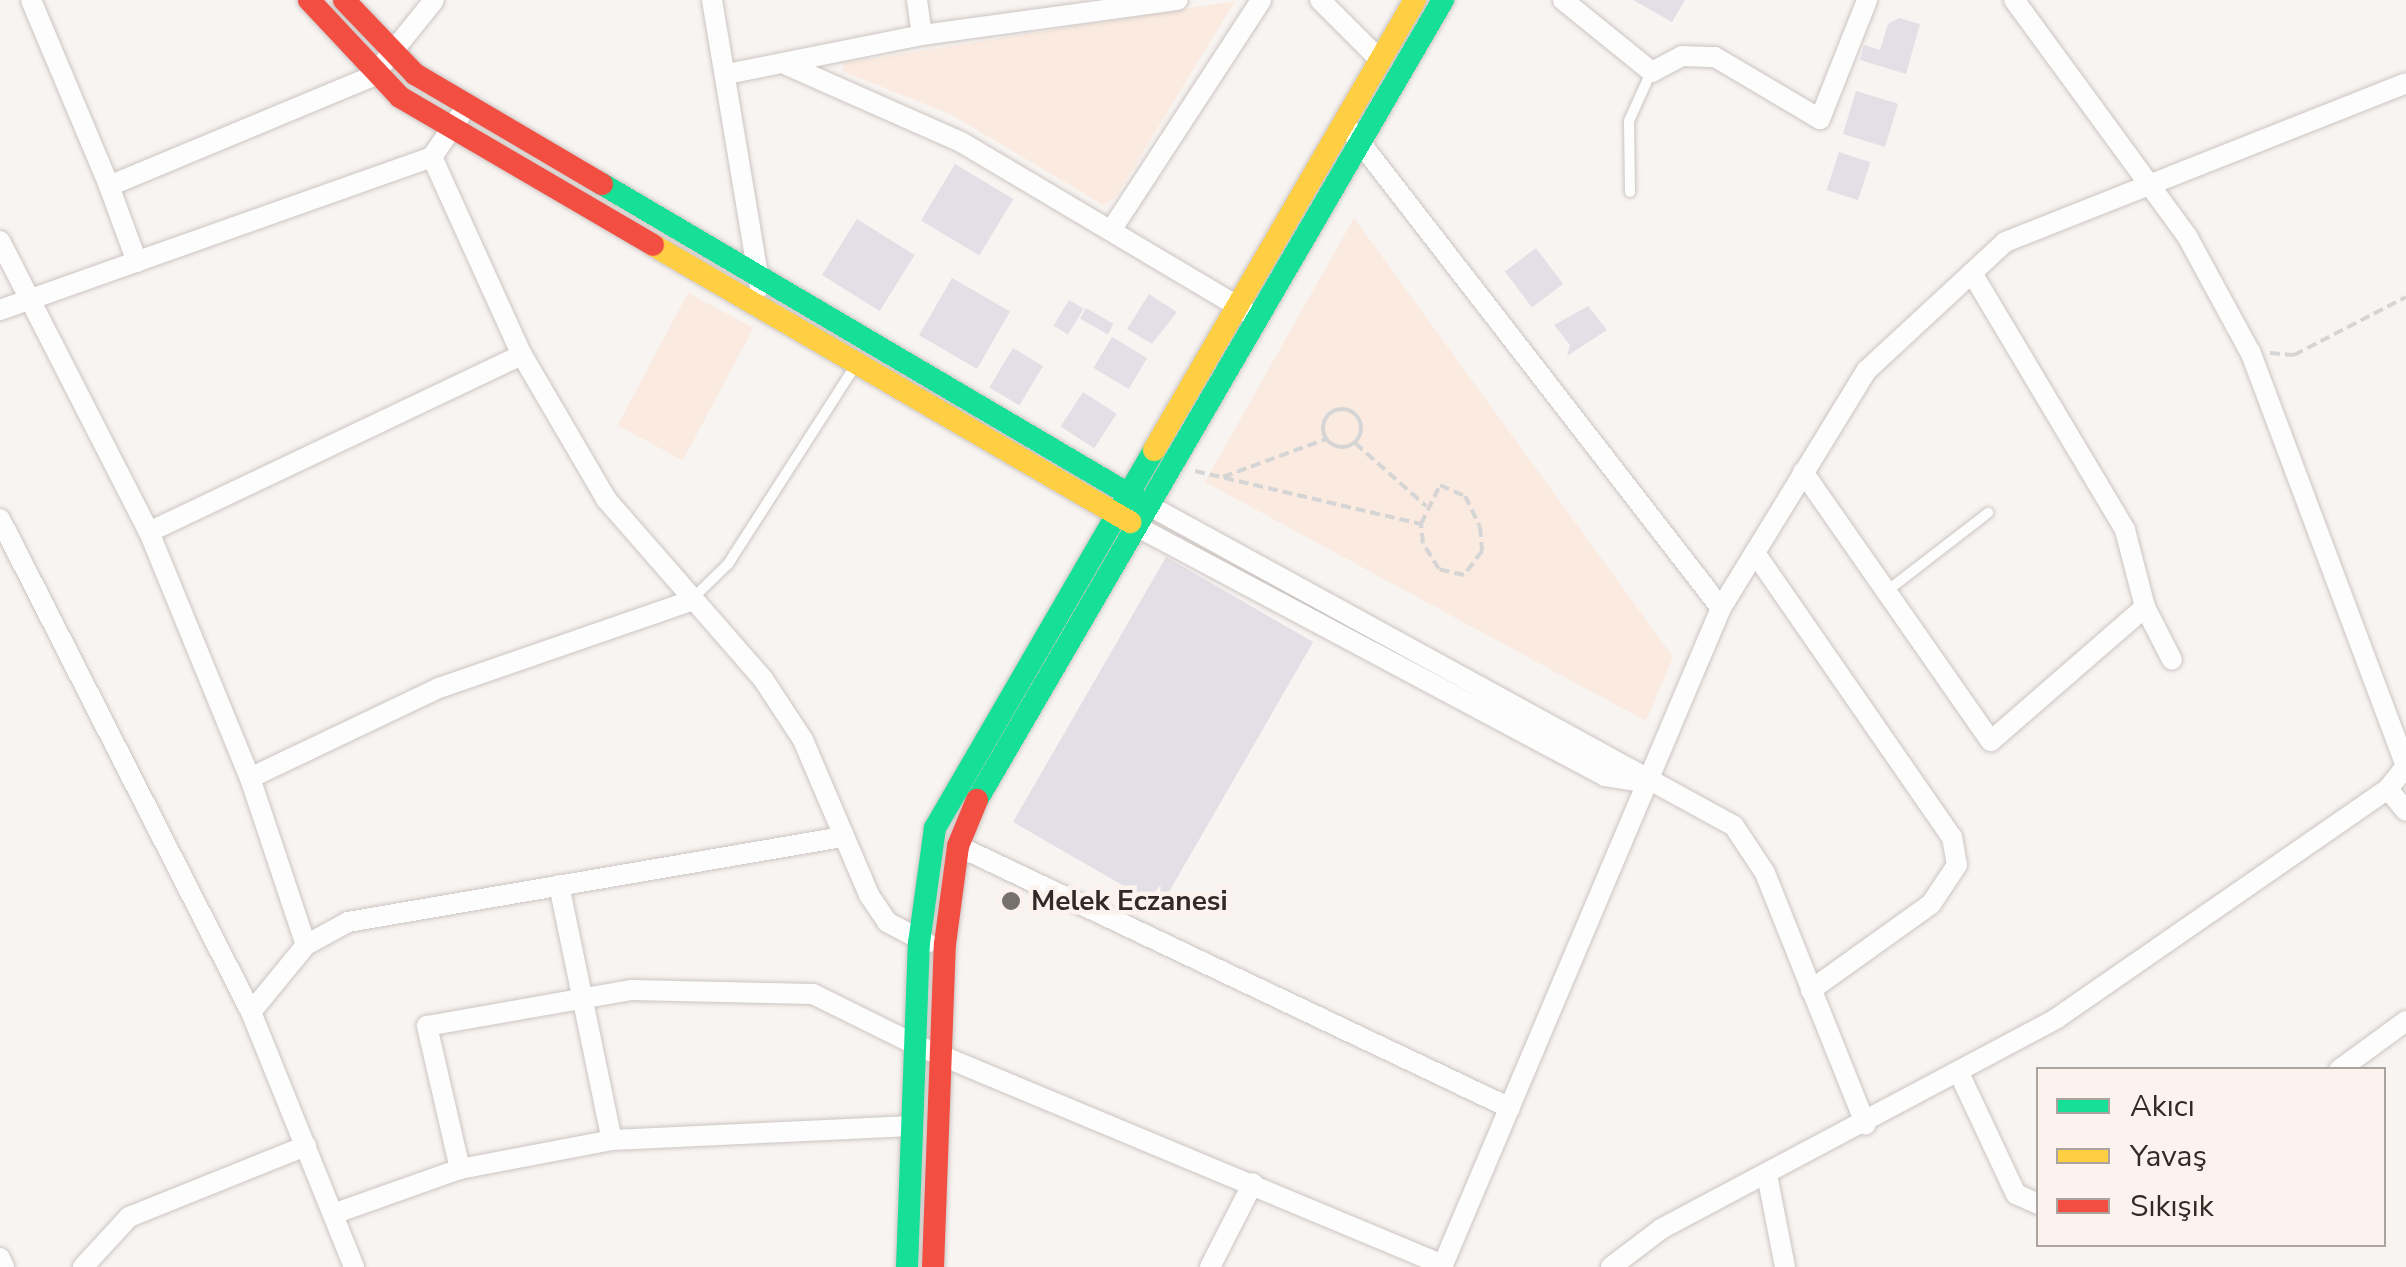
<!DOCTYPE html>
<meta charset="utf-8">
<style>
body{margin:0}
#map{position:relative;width:2406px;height:1267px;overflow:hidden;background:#f8f4f2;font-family:"Nunito Sans",sans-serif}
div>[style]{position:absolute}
.green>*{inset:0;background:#faeadf;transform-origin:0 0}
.building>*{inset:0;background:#e3dfe6;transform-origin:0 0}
.path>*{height:4px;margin-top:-2px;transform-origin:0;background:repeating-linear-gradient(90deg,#d6d5d5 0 10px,transparent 0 15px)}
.path>.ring{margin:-2px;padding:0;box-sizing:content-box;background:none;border:4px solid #d6d5d5;border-radius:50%}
.roads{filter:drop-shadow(0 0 2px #cbc5c2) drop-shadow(0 0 2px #cbc5c2)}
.lane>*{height:10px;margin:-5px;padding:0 5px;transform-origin:5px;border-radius:5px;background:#fefdfd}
.street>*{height:20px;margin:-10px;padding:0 10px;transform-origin:10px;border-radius:10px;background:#fefdfd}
.fast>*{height:22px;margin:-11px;padding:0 11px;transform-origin:11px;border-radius:11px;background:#16e098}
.slow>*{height:22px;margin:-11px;padding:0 11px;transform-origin:11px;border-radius:11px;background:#ffcf43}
.jam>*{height:22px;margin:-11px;padding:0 11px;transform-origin:11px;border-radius:11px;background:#f24e42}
.dots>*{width:28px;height:28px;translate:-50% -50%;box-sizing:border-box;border:5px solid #fcf3ee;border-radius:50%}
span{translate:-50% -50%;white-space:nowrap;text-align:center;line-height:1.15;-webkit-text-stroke:9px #fcf3ee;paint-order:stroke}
.poi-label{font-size:28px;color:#322a25;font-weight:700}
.left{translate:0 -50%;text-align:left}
.legend{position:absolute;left:2036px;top:1067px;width:350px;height:180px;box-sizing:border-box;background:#fcf3ee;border:2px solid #aba39e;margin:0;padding:12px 18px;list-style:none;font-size:30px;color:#322a25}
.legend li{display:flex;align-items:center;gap:20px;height:50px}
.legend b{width:50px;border:2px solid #aba39e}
</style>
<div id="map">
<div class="green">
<div style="clip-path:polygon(1235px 1px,1115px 198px,1103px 205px,950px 114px,842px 71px,845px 63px)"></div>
<div style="clip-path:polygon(1354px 218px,1673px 657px,1646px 721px,1205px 482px)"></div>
<div style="left:688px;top:293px;width:74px;height:150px;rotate:28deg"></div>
</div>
<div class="building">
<div style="clip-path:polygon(1633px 0,1685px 0,1672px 22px)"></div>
<div style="clip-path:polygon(1899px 18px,1920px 24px,1906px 74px,1860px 60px,1864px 45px,1880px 50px,1888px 24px)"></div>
<div style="left:1856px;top:91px;width:44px;height:45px;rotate:17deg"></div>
<div style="left:1839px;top:152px;width:33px;height:40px;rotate:18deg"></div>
<div style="left:955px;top:164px;width:68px;height:66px;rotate:31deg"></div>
<div style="left:857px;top:219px;width:68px;height:66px;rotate:32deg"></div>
<div style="left:1536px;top:248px;width:45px;height:39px;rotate:53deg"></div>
<div style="left:952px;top:278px;width:67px;height:66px;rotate:30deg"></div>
<div style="clip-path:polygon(1149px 294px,1177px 312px,1152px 344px,1127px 329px)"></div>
<div style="left:1069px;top:300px;width:17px;height:30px;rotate:31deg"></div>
<div style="clip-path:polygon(1588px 306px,1607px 330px,1567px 356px,1570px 345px,1554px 325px)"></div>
<div style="left:1086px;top:308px;width:32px;height:12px;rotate:30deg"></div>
<div style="left:1112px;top:337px;width:41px;height:36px;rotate:31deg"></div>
<div style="left:1013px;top:348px;width:35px;height:46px;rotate:31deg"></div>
<div style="left:1083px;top:392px;width:40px;height:41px;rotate:33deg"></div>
<div style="left:1166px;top:557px;width:170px;height:306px;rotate:30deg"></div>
</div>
<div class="path">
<div style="left:2270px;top:353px;width:24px;rotate:5deg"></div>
<div style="left:2294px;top:355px;width:126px;rotate:-27.4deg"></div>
<div class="ring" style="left:1323px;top:409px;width:34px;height:34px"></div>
<div style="left:1355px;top:443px;width:95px;rotate:41.6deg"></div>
<div style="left:1195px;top:471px;width:232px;rotate:13.2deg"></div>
<div style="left:1223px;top:477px;width:110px;rotate:-20.3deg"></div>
<div style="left:1440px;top:485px;width:27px;rotate:24deg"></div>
<div style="left:1465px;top:496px;width:34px;rotate:64deg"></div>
<div style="left:1480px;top:527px;width:24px;rotate:85deg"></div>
<div style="left:1482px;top:551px;width:30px;rotate:127deg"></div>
<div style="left:1464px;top:575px;width:26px;rotate:-167deg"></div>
<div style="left:1439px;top:569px;width:31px;rotate:-122deg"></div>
<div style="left:1423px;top:543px;width:19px;rotate:-96deg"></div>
<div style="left:1421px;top:524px;width:43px;rotate:-64deg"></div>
</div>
<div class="roads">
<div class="lane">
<div style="left:1630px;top:192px;width:71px;rotate:-90.8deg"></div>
<div style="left:1629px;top:121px;width:54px;rotate:-65.8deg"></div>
<div style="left:1887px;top:591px;width:128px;rotate:-37.7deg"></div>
<div style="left:691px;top:600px;width:52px;rotate:-44.2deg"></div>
<div style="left:728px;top:564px;width:237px;rotate:-57.3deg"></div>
</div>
<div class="street">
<div style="left:31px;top:0;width:202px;rotate:67.2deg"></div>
<div style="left:712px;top:0;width:291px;rotate:80.5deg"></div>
<div style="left:917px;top:0;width:35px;rotate:82deg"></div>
<div style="left:1320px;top:0;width:85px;rotate:45deg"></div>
<div style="left:1563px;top:0;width:114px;rotate:39deg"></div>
<div style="left:1652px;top:72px;width:34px;rotate:-28deg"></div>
<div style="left:1682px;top:56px;width:33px;rotate:2deg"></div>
<div style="left:1715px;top:57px;width:122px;rotate:30.6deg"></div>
<div style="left:1820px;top:119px;width:128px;rotate:-68.4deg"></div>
<div style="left:787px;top:65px;width:190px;rotate:23.9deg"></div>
<div style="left:961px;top:142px;width:333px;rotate:30.7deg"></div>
<div style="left:727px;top:74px;width:199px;rotate:-11.3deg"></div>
<div style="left:922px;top:35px;width:258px;rotate:-7.8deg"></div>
<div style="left:1352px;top:132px;width:602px;rotate:52.22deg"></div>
<div style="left:432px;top:157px;width:217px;rotate:65.6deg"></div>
<div style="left:522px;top:355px;width:167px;rotate:59.7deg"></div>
<div style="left:606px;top:499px;width:239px;rotate:48.9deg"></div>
<div style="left:763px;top:679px;width:73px;rotate:56.7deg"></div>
<div style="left:803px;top:740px;width:168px;rotate:66.9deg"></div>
<div style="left:869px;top:895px;width:32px;rotate:56deg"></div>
<div style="left:887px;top:922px;width:45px;rotate:27.7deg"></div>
<div style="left:1112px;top:229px;width:273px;rotate:-56.9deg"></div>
<div style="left:0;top:241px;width:327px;rotate:62.9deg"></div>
<div style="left:149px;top:532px;width:266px;rotate:67.7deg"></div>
<div style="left:250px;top:778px;width:176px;rotate:71.5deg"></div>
<div style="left:137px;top:262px;width:81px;rotate:-110.2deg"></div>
<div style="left:109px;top:186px;width:286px;rotate:-22.6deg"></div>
<div style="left:373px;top:76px;width:97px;rotate:-51.2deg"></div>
<div style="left:1972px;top:273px;width:299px;rotate:59.2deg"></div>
<div style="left:2125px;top:530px;width:80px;rotate:75.4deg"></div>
<div style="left:2145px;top:607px;width:59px;rotate:63deg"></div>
<div style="left:0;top:310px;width:458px;rotate:-19.5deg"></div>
<div style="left:432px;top:157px;width:50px;rotate:-55.7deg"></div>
<div style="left:1803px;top:472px;width:328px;rotate:55.1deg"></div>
<div style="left:1991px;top:741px;width:204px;rotate:-41deg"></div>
<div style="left:1148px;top:505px;width:668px;rotate:28.71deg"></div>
<div style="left:1734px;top:826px;width:56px;rotate:56.6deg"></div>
<div style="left:1765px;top:873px;width:271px;rotate:68.2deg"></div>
<div style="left:0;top:519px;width:553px;rotate:63.02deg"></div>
<div style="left:251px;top:1012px;width:275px;rotate:68deg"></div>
<div style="left:1136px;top:526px;width:531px;rotate:28.06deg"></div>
<div style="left:1605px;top:776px;width:45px;rotate:9deg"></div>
<div style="left:149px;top:532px;width:413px;rotate:-25.4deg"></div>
<div style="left:1755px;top:553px;width:346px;rotate:55.3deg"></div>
<div style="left:1952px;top:837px;width:28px;rotate:80deg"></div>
<div style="left:1957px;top:865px;width:47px;rotate:123.7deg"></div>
<div style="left:1931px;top:904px;width:148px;rotate:144.4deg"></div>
<div style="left:250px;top:778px;width:209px;rotate:-25.5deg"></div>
<div style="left:439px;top:688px;width:266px;rotate:-19.1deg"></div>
<div style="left:2388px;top:789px;width:28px;rotate:51deg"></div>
<div style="left:958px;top:846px;width:611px;rotate:25.39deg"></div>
<div style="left:559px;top:885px;width:260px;rotate:78.3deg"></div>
<div style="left:251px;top:1012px;width:87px;rotate:-50.6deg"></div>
<div style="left:306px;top:945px;width:48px;rotate:-28.7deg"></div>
<div style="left:348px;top:922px;width:501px;rotate:-9.76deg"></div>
<div style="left:2339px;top:1070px;width:83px;rotate:-36.2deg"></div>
<div style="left:1959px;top:1073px;width:134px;rotate:64.8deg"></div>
<div style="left:2016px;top:1194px;width:24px;rotate:24deg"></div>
<div style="left:460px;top:1169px;width:147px;rotate:-103deg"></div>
<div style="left:427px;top:1026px;width:208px;rotate:-10deg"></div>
<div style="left:632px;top:990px;width:181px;rotate:1.3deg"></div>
<div style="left:813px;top:994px;width:115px;rotate:26.3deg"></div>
<div style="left:916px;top:1045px;width:571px;rotate:22.66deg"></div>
<div style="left:1767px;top:1175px;width:94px;rotate:78.9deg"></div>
<div style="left:333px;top:1214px;width:135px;rotate:-19.5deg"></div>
<div style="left:460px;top:1169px;width:155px;rotate:-10.8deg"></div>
<div style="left:612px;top:1140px;width:300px;rotate:-2.7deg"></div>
<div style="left:0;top:1258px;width:10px;rotate:66deg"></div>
<div style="left:83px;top:1267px;width:68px;rotate:-47.4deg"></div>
<div style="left:129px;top:1217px;width:191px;rotate:-21.9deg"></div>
<div style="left:1210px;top:1267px;width:94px;rotate:-62.9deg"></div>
<div style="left:1442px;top:1267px;width:716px;rotate:-67.05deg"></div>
<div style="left:1721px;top:608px;width:279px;rotate:-58.5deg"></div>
<div style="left:1867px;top:370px;width:188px;rotate:-42.8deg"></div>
<div style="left:2005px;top:242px;width:431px;rotate:-21.6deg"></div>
<div style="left:1611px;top:1267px;width:63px;rotate:-37.2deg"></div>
<div style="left:1661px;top:1229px;width:449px;rotate:-28deg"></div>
<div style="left:2057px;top:1018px;width:402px;rotate:-34.7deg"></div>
<div style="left:2388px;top:789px;width:29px;rotate:-52deg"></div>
<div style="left:2406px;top:766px;width:442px;rotate:-110.6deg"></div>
<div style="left:2250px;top:352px;width:132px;rotate:-118.5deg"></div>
<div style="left:2187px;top:236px;width:293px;rotate:-126.2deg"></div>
</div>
<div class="fast">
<div style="left:602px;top:184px;width:627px;rotate:30.49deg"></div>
<div style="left:977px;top:800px;width:926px;rotate:-59.78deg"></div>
<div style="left:907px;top:1267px;width:324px;rotate:-87.9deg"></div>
<div style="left:919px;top:943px;width:116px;rotate:-82.1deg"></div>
<div style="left:935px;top:828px;width:437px;rotate:-59.9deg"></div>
</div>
<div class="slow">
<div style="left:653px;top:245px;width:552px;rotate:30.14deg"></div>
<div style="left:1154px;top:450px;width:520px;rotate:-59.89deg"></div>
</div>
<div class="jam">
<div style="left:309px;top:0;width:133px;rotate:46.8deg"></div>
<div style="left:400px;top:97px;width:293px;rotate:30.3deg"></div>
<div style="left:344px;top:0;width:103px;rotate:46.2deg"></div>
<div style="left:415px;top:74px;width:217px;rotate:30.5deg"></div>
<div style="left:933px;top:1267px;width:323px;rotate:-87.9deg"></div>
<div style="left:945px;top:944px;width:99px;rotate:-82.4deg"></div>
<div style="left:958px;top:846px;width:50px;rotate:-67.6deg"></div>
</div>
</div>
<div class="dots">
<div style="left:1011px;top:901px;background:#77716d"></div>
</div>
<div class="poi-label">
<span class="left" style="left:1031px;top:901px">Melek Eczanesi</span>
</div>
<ul class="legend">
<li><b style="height:12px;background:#16e098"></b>Akıcı</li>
<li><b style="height:12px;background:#ffcf43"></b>Yavaş</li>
<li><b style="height:12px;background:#f24e42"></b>Sıkışık</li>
</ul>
</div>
